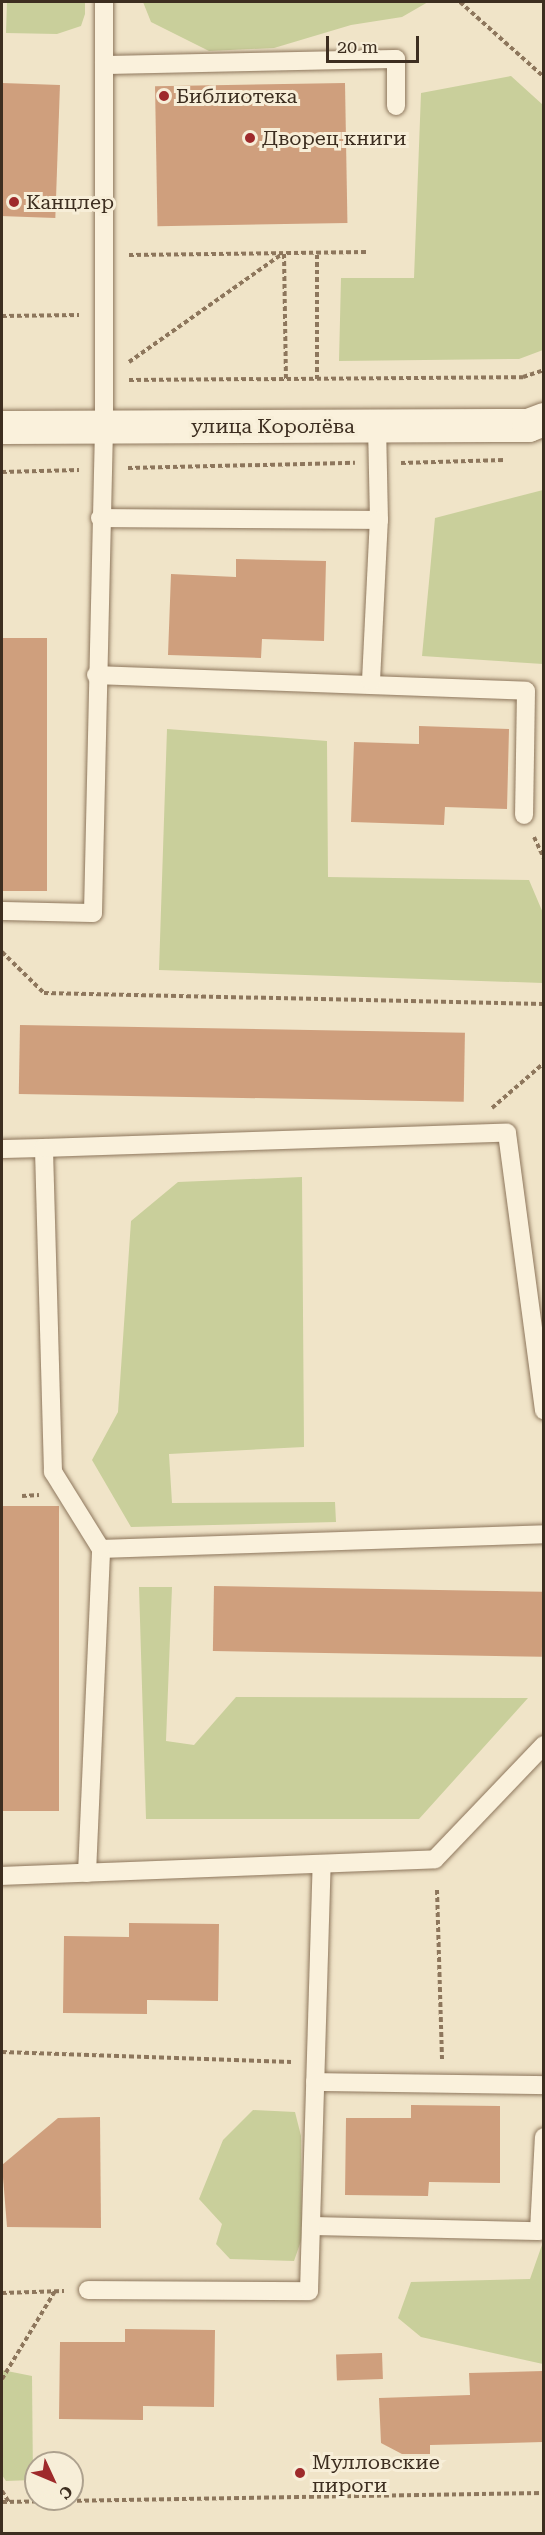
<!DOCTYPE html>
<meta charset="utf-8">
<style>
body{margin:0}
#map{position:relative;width:545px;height:2535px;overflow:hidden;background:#f0e4c8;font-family:"Roboto Serif",serif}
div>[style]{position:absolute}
.green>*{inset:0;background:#c9cf9b}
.building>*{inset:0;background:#cf9f7d;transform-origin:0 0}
.path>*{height:4px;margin-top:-2px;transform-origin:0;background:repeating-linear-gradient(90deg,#8d765c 0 4.5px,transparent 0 7.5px)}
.roads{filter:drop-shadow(0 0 2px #8d765c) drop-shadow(0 0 2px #8d765c)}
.lane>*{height:18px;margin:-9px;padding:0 9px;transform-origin:9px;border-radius:9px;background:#faf1dc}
.secondary>*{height:33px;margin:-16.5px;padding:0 16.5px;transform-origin:16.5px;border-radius:16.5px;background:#faf1dc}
.dots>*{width:16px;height:16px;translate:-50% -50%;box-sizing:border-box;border:3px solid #f7eed8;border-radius:50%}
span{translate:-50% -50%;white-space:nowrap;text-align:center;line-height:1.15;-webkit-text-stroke:6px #f7eed8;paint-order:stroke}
.poi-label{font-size:20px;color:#3d2e20}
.left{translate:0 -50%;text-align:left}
.street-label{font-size:20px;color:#3d2e20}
.frame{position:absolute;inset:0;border:3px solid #3d2e20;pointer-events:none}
.north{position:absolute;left:24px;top:2451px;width:60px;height:60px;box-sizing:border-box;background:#f7eed8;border:2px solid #ada18e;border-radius:50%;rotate:134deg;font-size:16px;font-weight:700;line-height:24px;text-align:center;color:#3d2e20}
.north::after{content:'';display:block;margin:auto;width:21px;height:27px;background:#9e2a2b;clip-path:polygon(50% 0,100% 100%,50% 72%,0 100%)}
.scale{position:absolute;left:326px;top:36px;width:93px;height:27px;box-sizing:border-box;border:3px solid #3d2e20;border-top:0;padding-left:8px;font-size:18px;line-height:21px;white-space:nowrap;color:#3d2e20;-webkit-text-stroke:4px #f7eed8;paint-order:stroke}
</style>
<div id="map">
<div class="green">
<div style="clip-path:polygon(7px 2px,85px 2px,85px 14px,81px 26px,57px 34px,6px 33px)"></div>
<div style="clip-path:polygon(143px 2px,428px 2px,402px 17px,351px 25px,274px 48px,209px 51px,151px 22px)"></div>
<div style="clip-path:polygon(511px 76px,543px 105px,543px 350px,519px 359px,339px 361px,341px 278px,414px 278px,421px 93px)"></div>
<div style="clip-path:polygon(543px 490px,543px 664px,422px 656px,435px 518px)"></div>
<div style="clip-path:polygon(167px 729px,327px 741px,328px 877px,529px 880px,543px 913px,543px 983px,159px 970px)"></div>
<div style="clip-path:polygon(302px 1177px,304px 1447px,169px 1454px,172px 1503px,335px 1502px,336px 1522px,131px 1527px,92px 1460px,118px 1412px,131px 1221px,178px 1182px)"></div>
<div style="clip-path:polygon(139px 1587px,172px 1587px,166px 1741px,194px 1745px,236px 1697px,528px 1698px,419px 1819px,146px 1819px)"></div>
<div style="clip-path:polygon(253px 2110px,295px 2112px,301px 2136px,302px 2238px,294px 2261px,230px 2259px,216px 2244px,222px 2224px,199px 2199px,223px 2140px)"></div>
<div style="clip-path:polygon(543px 2242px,543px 2364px,421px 2337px,398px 2318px,411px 2282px,530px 2279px)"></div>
<div style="clip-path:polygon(2px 2370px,32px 2376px,33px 2480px,6px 2481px,2px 2475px)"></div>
</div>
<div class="building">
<div style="left:2px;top:83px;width:58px;height:133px;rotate:2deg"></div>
<div style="left:345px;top:83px;width:140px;height:190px;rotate:89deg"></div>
<div style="clip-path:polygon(236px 559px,326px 561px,324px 641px,262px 639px,261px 658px,168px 655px,171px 574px,236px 577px)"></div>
<div style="left:2px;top:638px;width:45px;height:253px"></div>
<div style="clip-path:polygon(419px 726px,509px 729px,507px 809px,445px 807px,444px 825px,351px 822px,354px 742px,419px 744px)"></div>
<div style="left:20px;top:1025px;width:445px;height:69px;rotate:1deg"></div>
<div style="left:2px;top:1506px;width:57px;height:305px"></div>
<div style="left:214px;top:1586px;width:329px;height:65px;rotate:1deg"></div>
<div style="clip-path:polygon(129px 1923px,219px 1924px,218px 2001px,147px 2000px,147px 2014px,63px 2013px,64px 1936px,129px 1937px)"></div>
<div style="clip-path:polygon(411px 2105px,500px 2106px,500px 2183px,429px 2182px,428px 2196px,345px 2195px,346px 2118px,411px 2118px)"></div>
<div style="clip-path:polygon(100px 2117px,101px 2228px,7px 2227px,2px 2165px,58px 2118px)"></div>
<div style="clip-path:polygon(125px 2329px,215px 2330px,214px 2407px,143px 2406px,143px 2420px,59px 2419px,60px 2342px,125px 2342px)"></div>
<div style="left:382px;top:2353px;width:26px;height:46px;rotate:88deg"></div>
<div style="clip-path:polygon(543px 2371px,543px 2442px,430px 2445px,430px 2454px,402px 2454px,381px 2443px,379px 2398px,470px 2395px,469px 2373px)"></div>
</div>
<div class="path">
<div style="left:460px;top:2px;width:113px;rotate:41.8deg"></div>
<div style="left:284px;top:254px;width:125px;rotate:89.1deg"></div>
<div style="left:129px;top:255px;width:237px;rotate:-0.7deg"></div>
<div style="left:2px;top:316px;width:77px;rotate:-0.7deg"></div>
<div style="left:129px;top:362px;width:187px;rotate:-35.2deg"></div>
<div style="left:317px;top:379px;width:127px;rotate:-90deg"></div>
<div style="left:129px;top:380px;width:394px;rotate:-0.4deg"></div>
<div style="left:523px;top:377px;width:22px;rotate:-18deg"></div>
<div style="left:401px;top:463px;width:103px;rotate:-1.7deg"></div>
<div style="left:128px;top:468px;width:227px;rotate:-1.3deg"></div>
<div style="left:2px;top:472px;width:77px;rotate:-1.5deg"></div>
<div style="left:534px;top:837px;width:23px;rotate:65deg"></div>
<div style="left:2px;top:952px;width:59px;rotate:44.3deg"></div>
<div style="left:44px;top:993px;width:500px;rotate:1.26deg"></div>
<div style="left:492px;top:1108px;width:69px;rotate:-40.9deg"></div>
<div style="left:22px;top:1496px;width:17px;rotate:-3deg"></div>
<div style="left:437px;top:1890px;width:170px;rotate:88.3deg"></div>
<div style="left:2px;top:2052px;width:290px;rotate:2deg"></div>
<div style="left:2px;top:2293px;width:62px;rotate:-1.8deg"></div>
<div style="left:2px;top:2379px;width:103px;rotate:-58.9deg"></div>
<div style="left:2px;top:2491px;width:13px;rotate:58deg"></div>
<div style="left:2px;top:2502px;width:542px;rotate:-0.95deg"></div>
</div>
<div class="roads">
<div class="lane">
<div style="left:104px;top:65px;width:292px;rotate:-1.2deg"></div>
<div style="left:396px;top:59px;width:47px;rotate:90deg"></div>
<div style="left:100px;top:518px;width:279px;rotate:0.4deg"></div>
<div style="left:379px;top:520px;width:93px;rotate:-91.2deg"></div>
<div style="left:96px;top:675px;width:430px;rotate:2.1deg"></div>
<div style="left:526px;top:691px;width:124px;rotate:90.9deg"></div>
<div style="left:371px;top:681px;width:161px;rotate:-87.2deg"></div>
<div style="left:2px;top:911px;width:91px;rotate:1.3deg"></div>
<div style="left:93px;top:913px;width:487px;rotate:-88.7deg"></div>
<div style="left:104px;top:426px;width:424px;rotate:-90deg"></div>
<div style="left:2px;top:1149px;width:42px;rotate:-1.4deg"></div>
<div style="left:101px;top:1549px;width:443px;rotate:-1.9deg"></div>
<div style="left:87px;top:1873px;width:324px;rotate:-87.5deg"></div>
<div style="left:101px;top:1549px;width:91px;rotate:-121.9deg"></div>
<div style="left:53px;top:1472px;width:324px;rotate:-91.6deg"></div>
<div style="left:44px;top:1148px;width:463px;rotate:-1.9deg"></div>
<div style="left:507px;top:1133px;width:280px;rotate:82.4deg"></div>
<div style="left:2px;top:1876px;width:433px;rotate:-2.2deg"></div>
<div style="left:435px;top:1859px;width:158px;rotate:-46.3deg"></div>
<div style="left:315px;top:2082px;width:229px;rotate:0.8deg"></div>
<div style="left:311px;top:2226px;width:228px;rotate:1.3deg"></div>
<div style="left:539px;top:2231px;width:94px;rotate:-87deg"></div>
<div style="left:88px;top:2290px;width:221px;rotate:0.3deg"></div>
<div style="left:309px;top:2291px;width:427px;rotate:-88.3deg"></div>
</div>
<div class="secondary">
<div style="left:2px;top:427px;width:526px;rotate:-0.22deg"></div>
<div style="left:528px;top:425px;width:17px;rotate:-21deg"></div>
</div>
</div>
<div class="dots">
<div style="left:164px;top:96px;background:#9e2a2b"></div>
<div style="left:250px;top:138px;background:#9e2a2b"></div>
<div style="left:14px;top:202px;background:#9e2a2b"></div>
<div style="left:300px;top:2473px;background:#9e2a2b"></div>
</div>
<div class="poi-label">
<span class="left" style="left:176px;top:96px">Библиотека</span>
<span class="left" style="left:262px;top:138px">Дворец книги</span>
<span class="left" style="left:26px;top:202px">Канцлер</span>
<span class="left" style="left:312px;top:2474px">Мулловские<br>пироги</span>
</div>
<div class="street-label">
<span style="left:273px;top:426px">улица Королёва</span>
</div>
<div class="frame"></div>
<div class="north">С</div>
<div class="scale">20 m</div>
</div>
